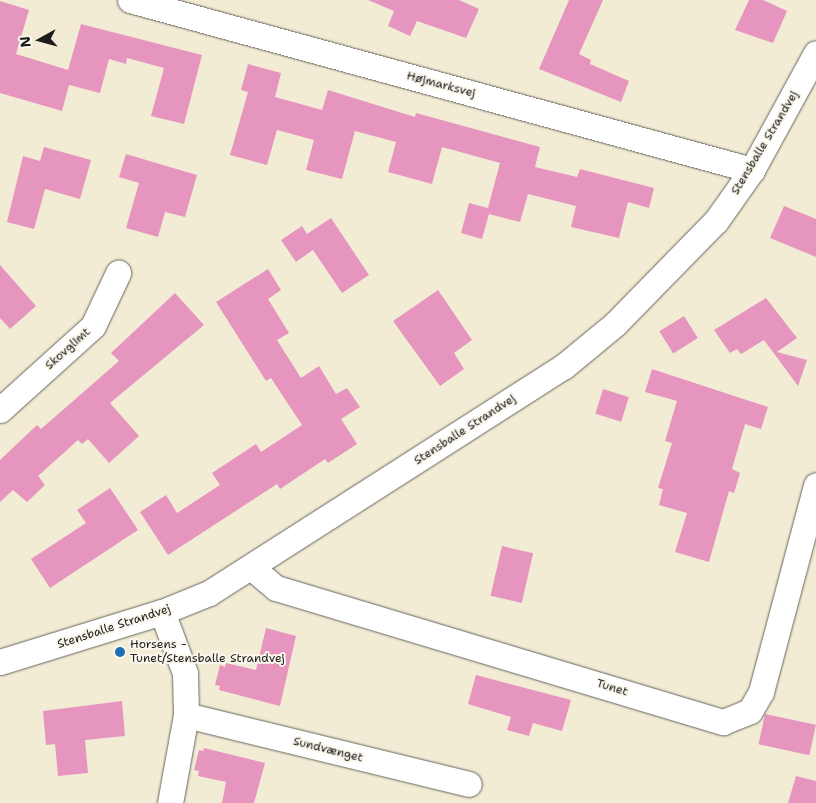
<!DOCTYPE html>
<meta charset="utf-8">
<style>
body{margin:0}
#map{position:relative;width:816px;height:803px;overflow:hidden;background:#f3ecd5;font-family:"Shantell Sans",sans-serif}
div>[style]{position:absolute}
.building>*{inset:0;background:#e696be;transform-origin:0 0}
.roads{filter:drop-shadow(0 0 1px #67655d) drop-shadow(0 0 1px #67655d)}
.street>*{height:25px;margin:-12.5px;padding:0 12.5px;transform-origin:12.5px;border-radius:12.5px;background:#fff}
.dots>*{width:14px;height:14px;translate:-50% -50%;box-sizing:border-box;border:2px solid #fbf7ec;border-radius:50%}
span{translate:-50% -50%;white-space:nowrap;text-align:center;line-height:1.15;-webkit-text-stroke:4px #fbf7ec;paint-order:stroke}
.street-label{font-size:12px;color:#1c1c1c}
.poi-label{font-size:12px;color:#1c1c1c}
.left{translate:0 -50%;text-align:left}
.north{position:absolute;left:15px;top:15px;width:50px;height:50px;-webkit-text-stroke:4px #fbf7ec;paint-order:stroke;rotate:263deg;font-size:14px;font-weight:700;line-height:20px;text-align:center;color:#1c1c1c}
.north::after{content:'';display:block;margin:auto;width:18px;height:22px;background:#1c1c1c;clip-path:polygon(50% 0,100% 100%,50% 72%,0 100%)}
</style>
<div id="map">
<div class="building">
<div style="clip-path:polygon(368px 0,459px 0,479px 9px,466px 38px,417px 21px,410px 36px,388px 26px,394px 11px)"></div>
<div style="clip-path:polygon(569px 0,603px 0,579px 54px,591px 60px,590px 64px,629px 81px,621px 102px,539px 69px)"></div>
<div style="clip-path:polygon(749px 0,763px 0,787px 11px,773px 43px,735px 30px)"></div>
<div style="clip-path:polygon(0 1px,29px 10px,16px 54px,68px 70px,81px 24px,202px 55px,184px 124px,151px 116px,164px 68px,127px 58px,126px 64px,109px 59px,100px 93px,69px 85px,62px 111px,0 93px)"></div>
<div style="clip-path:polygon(248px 64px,281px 73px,275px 97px,322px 110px,328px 90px,415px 117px,416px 113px,540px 147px,535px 167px,577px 177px,580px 169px,654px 188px,649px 208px,628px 202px,619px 238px,571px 227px,576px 206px,528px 194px,520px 222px,489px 214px,482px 239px,461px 233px,469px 203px,488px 208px,500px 163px,442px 147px,432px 184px,388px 172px,396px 142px,355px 131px,342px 179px,306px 170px,314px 140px,277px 130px,267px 165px,230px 155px,248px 92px,241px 90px)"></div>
<div style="clip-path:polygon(44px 147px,91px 160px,80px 199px,45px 189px,34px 229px,7px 222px,23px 156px,40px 161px)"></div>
<div style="clip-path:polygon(126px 154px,197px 175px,185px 217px,165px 212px,158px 237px,126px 228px,139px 183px,119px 177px)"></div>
<div style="clip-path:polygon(784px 206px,816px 219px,816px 257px,770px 238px)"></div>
<div style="clip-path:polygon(331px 218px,369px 275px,342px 293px,313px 250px,296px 262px,281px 240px,302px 226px,307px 234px)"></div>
<div style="clip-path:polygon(0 265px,36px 306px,10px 329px,0 318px)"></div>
<div style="clip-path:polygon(268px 269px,281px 290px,268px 299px,289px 333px,277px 340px,301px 378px,319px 366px,336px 394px,347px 388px,360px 407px,341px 419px,357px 444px,328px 463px,325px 459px,280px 489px,277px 484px,168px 555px,140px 512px,166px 495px,177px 513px,220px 485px,212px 473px,256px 444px,261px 452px,302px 425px,271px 378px,266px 381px,216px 302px)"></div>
<div style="clip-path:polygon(438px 290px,472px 340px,454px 353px,464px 369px,440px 386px,393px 321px)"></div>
<div style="clip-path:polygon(175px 293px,204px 325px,110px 403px,139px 436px,109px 463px,88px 439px,82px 444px,78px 440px,38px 476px,45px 485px,27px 502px,13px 490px,0 502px,0 460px,37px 425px,41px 429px,119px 361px,111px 353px)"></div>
<div style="clip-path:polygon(766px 298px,797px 338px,777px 352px,807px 360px,798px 386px,764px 340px,741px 354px,737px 349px,730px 353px,714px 330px)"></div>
<div style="left:684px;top:316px;width:26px;height:29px;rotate:58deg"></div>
<div style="clip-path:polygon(652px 369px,768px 407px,761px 429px,745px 424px,732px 469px,740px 473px,734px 493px,729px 491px,709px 562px,675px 552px,687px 513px,659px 505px,663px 489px,658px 488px,672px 443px,665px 441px,677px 401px,645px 392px)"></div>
<div style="left:603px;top:389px;width:27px;height:26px;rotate:17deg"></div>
<div style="clip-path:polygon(110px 488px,138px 530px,50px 588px,31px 559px,86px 523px,77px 510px)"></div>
<div style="left:502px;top:546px;width:32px;height:51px;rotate:13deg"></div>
<div style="clip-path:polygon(266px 628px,296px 636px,280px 706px,219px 690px,220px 686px,215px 685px,220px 665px,225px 667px,226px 663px,256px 670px)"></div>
<div style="clip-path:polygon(476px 675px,571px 700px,562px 731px,533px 723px,529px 736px,507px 730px,511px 717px,468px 704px)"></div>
<div style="clip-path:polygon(122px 701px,125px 736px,85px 740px,88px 773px,58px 776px,55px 744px,46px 745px,43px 711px)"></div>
<div style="left:765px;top:714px;width:52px;height:31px;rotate:12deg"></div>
<div style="clip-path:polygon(204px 748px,265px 763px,254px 803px,222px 803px,226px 782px,198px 776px,199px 771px,194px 770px,199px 750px,203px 751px)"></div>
<div style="clip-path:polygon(796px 776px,816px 781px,816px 803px,788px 803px)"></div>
</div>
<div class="roads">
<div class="street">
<div style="left:130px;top:0;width:645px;rotate:15.29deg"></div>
<div style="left:0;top:410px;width:125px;rotate:-42.1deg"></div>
<div style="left:93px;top:326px;width:59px;rotate:-64.7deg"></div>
<div style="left:252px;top:568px;width:31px;rotate:40deg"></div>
<div style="left:276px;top:588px;width:467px;rotate:16.7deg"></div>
<div style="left:723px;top:722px;width:29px;rotate:-22deg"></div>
<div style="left:750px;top:711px;width:22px;rotate:-60deg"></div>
<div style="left:761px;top:692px;width:214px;rotate:-75.1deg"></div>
<div style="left:162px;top:612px;width:65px;rotate:69.3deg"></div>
<div style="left:185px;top:673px;width:42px;rotate:88.6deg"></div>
<div style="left:186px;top:715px;width:89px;rotate:100.3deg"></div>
<div style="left:0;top:662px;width:170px;rotate:-17.2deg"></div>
<div style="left:162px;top:612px;width:51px;rotate:-22deg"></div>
<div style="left:209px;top:593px;width:420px;rotate:-32.6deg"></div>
<div style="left:563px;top:367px;width:67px;rotate:-39.6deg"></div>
<div style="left:615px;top:324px;width:144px;rotate:-45.6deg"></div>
<div style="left:716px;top:221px;width:62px;rotate:-54.8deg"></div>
<div style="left:752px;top:170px;width:133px;rotate:-61.3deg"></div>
<div style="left:186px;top:715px;width:291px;rotate:13.7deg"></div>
</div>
</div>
<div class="dots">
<div style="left:120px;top:652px;background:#1f6fb2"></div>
</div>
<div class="street-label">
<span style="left:441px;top:85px;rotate:15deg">Højmarksvej</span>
<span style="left:765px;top:143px;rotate:-59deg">Stensballe Strandvej</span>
<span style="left:68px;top:349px;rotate:-42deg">Skovglimt</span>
<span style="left:465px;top:430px;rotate:-33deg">Stensballe Strandvej</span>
<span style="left:114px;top:627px;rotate:-18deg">Stensballe Strandvej</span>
<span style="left:612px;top:688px;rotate:17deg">Tunet</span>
<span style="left:328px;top:750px;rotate:14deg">Sundvænget</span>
</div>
<div class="poi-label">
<span class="left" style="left:130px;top:652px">Horsens -<br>Tunet/Stensballe Strandvej</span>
</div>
<div class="north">N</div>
</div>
